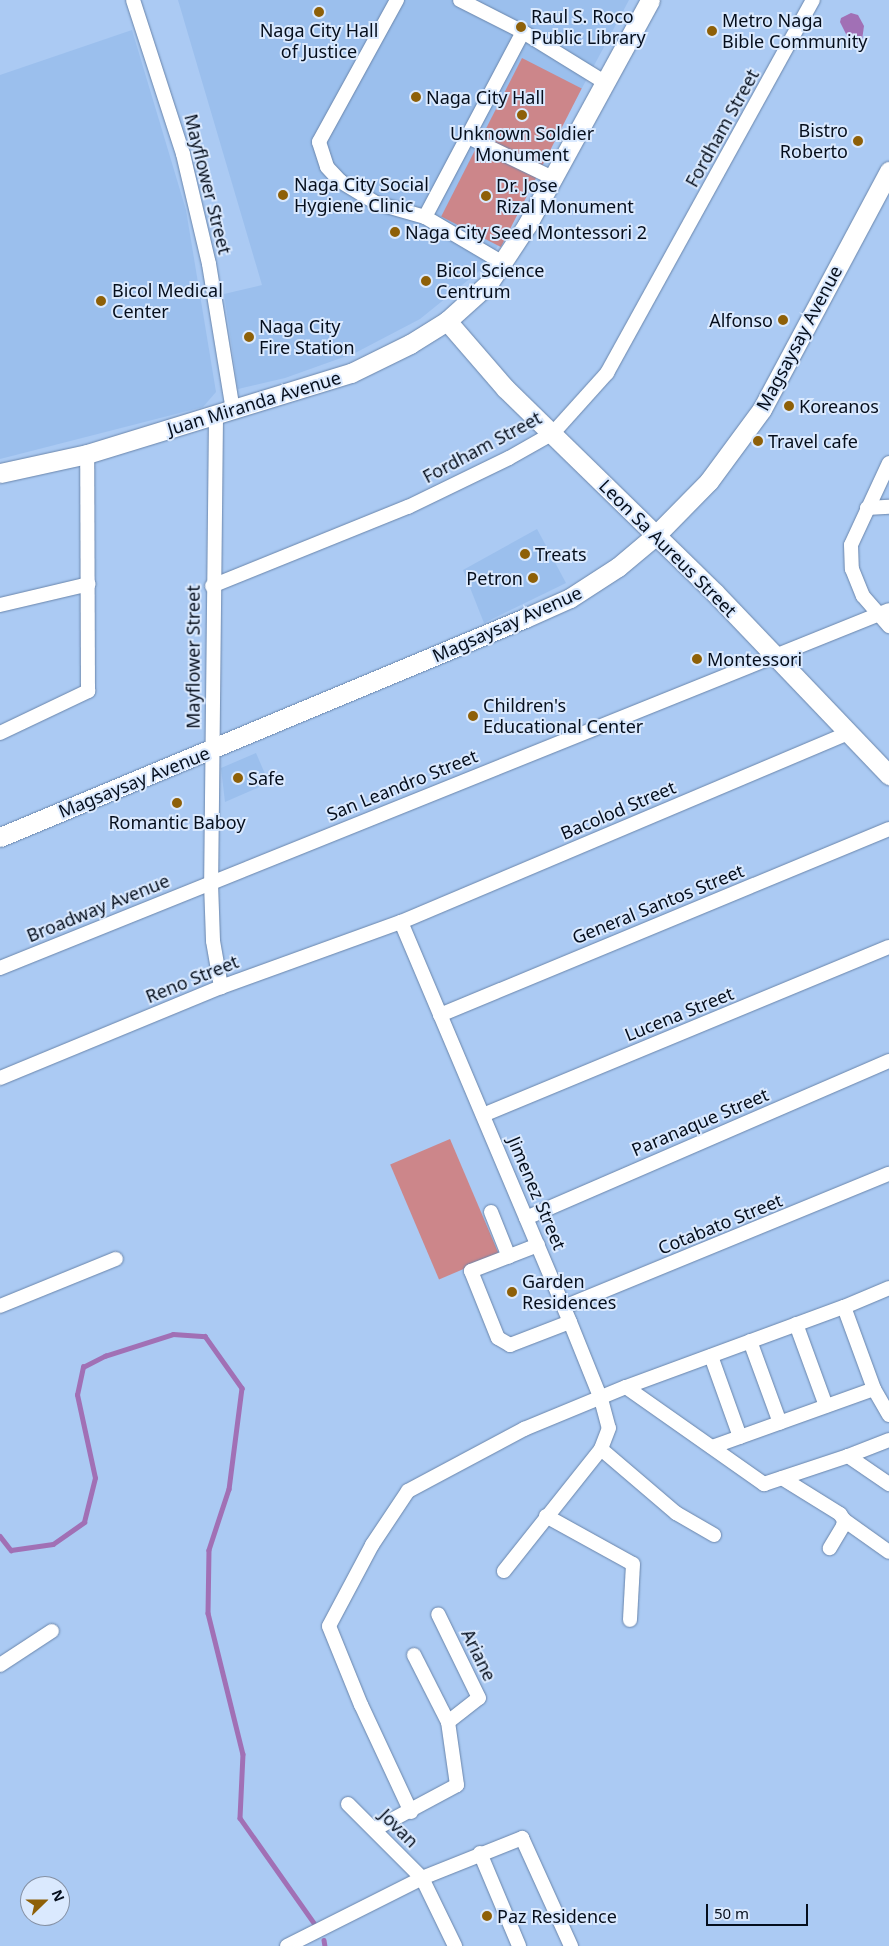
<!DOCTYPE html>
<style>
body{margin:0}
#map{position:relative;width:889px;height:1946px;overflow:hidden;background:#abcaf3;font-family:"Noto Sans",sans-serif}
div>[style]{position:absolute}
.built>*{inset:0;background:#9bbfed}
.green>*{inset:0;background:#cc868a;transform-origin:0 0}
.water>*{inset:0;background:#a170b5}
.stream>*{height:4.5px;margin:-2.25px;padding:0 2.25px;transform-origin:2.25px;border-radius:2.25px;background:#a170b5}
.roads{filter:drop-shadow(0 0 1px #6985ab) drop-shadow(0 0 1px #6985ab)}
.street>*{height:14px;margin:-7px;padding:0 7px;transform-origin:7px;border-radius:7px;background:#fff}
.secondary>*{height:19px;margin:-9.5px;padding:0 9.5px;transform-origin:9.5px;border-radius:9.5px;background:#fff}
.dots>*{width:14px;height:14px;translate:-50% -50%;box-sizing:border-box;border:2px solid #dae9fe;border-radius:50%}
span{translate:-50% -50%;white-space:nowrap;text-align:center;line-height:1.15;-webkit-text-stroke:4px #dae9fe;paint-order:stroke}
.poi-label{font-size:18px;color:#050e1c}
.left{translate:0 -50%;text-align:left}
.right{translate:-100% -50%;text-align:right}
.street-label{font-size:18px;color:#050e1c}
.north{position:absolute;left:20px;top:1876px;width:50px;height:50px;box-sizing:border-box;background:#dae9fe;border:1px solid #8591a4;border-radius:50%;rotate:68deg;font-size:14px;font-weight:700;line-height:20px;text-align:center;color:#050e1c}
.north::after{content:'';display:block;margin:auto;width:18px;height:22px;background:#8e6008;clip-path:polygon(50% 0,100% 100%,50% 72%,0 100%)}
.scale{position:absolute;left:706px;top:1904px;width:102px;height:22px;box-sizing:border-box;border:2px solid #050e1c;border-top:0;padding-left:6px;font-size:15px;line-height:18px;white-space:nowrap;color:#050e1c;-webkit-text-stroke:4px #dae9fe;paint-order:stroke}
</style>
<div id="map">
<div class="built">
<div style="clip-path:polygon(178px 0,629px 0,488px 264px,420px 319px,355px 353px,285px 378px,238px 389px,224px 294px,262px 285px)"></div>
<div style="clip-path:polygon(132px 30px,186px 210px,216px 392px,203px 407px,0 459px,0 75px)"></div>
<div style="clip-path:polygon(537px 529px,566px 583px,484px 623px,463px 570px)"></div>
<div style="clip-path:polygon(256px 753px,269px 783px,225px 802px,221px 768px)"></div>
</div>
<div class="green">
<div style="left:522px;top:58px;width:67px;height:178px;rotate:27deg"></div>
<div style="left:450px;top:1139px;width:125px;height:65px;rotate:67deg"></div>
</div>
<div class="water">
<div style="clip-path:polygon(851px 13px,858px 15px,864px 26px,862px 40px,852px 46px,840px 22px,841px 18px)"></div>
</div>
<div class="stream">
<div style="left:0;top:1536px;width:18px;rotate:52deg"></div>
<div style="left:11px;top:1550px;width:42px;rotate:-8.1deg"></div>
<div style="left:53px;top:1544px;width:38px;rotate:-35deg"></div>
<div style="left:84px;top:1522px;width:45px;rotate:-76deg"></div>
<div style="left:95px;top:1478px;width:85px;rotate:-102.2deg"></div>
<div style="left:77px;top:1395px;width:29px;rotate:-78deg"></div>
<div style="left:83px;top:1367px;width:25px;rotate:-27deg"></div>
<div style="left:105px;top:1356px;width:71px;rotate:-17.9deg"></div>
<div style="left:173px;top:1334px;width:32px;rotate:4deg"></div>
<div style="left:205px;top:1336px;width:64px;rotate:54.6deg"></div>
<div style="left:242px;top:1388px;width:102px;rotate:97.3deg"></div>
<div style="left:229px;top:1489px;width:64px;rotate:108.2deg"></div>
<div style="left:209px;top:1550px;width:63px;rotate:90.9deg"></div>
<div style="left:208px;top:1613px;width:145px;rotate:76.1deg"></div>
<div style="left:243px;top:1754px;width:64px;rotate:92.7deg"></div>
<div style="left:240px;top:1818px;width:128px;rotate:54.8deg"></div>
<div style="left:324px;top:1940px;width:6px;rotate:81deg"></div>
</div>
<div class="roads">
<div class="street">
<div style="left:133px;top:0;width:162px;rotate:72deg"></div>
<div style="left:183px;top:154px;width:113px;rotate:76.7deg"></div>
<div style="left:209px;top:264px;width:149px;rotate:80.7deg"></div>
<div style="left:397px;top:0;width:162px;rotate:118.8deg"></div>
<div style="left:319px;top:142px;width:26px;rotate:72deg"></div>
<div style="left:327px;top:167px;width:19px;rotate:47deg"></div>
<div style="left:340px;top:181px;width:42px;rotate:31.4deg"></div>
<div style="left:376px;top:203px;width:51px;rotate:15.9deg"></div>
<div style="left:425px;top:217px;width:91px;rotate:30.5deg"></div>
<div style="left:460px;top:0;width:71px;rotate:26.9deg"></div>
<div style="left:468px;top:137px;width:97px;rotate:25.8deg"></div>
<div style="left:425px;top:217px;width:209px;rotate:-62.1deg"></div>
<div style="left:523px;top:32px;width:97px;rotate:31.6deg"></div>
<div style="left:216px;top:417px;width:466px;rotate:90.6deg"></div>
<div style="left:211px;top:883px;width:58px;rotate:88deg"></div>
<div style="left:213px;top:941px;width:47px;rotate:80.1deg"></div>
<div style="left:889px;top:463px;width:90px;rotate:114.9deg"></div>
<div style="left:851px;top:545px;width:24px;rotate:88deg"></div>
<div style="left:852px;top:569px;width:29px;rotate:68deg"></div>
<div style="left:863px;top:596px;width:40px;rotate:49deg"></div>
<div style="left:867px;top:508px;width:22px;rotate:-3deg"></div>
<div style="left:212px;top:586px;width:211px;rotate:-22deg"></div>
<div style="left:408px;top:507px;width:112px;rotate:-25.9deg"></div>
<div style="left:509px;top:458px;width:51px;rotate:-29.6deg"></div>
<div style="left:553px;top:433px;width:81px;rotate:-48deg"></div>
<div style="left:607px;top:373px;width:426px;rotate:-61.1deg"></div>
<div style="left:0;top:605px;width:91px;rotate:-13.3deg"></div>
<div style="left:0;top:733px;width:98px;rotate:-25.5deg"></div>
<div style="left:88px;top:691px;width:237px;rotate:-90.2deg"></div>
<div style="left:401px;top:922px;width:434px;rotate:67.1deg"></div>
<div style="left:570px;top:1322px;width:83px;rotate:68.1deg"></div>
<div style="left:601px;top:1399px;width:30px;rotate:75deg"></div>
<div style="left:609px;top:1428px;width:22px;rotate:111deg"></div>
<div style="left:601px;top:1449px;width:156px;rotate:128.5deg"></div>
<div style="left:0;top:968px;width:958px;rotate:-21.93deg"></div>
<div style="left:440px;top:1015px;width:486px;rotate:-22.5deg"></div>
<div style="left:0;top:1078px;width:239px;rotate:-22.4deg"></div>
<div style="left:221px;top:987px;width:191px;rotate:-19.9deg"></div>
<div style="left:401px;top:922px;width:486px;rotate:-22.9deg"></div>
<div style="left:483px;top:1115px;width:439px;rotate:-22.5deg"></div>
<div style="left:491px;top:1212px;width:48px;rotate:68.2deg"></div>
<div style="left:526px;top:1218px;width:395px;rotate:-23.4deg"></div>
<div style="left:538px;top:1245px;width:72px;rotate:158.8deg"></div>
<div style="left:471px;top:1271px;width:72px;rotate:68.1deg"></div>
<div style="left:498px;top:1338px;width:14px;rotate:30deg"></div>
<div style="left:510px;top:1345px;width:64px;rotate:-21deg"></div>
<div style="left:0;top:1306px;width:125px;rotate:-22.1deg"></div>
<div style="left:564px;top:1307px;width:351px;rotate:-22.3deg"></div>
<div style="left:844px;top:1307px;width:49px;rotate:-22.9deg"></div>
<div style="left:796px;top:1324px;width:87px;rotate:69.9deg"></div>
<div style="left:750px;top:1341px;width:87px;rotate:69.9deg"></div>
<div style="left:711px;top:1356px;width:86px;rotate:70.3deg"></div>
<div style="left:626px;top:1387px;width:232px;rotate:-20.2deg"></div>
<div style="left:844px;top:1307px;width:87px;rotate:69.9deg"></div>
<div style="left:874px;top:1389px;width:30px;rotate:60deg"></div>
<div style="left:712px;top:1447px;width:172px;rotate:-19.7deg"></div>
<div style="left:601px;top:1449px;width:99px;rotate:40.5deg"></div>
<div style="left:676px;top:1513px;width:44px;rotate:30.1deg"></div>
<div style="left:848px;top:1456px;width:44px;rotate:-21.3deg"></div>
<div style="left:782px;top:1478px;width:68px;rotate:31.8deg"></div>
<div style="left:840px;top:1514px;width:7px;rotate:56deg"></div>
<div style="left:844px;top:1520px;width:6px;rotate:99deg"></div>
<div style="left:843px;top:1526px;width:26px;rotate:121deg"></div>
<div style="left:546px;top:1516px;width:99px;rotate:28.9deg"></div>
<div style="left:633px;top:1564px;width:56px;rotate:93.1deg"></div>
<div style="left:844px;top:1520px;width:55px;rotate:35.4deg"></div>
<div style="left:414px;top:1655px;width:75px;rotate:63.1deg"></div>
<div style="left:0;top:1665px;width:62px;rotate:-33.2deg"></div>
<div style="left:348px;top:1804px;width:105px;rotate:45deg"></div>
<div style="left:422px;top:1878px;width:76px;rotate:64.1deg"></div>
<div style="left:411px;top:1812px;width:118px;rotate:-115deg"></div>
<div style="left:361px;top:1705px;width:85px;rotate:-112.1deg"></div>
<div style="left:329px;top:1626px;width:92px;rotate:-62deg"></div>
<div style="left:372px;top:1545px;width:65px;rotate:-56.3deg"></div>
<div style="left:408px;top:1491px;width:132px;rotate:-28.1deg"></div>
<div style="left:524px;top:1429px;width:110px;rotate:-22.4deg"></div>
<div style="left:626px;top:1387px;width:169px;rotate:35.1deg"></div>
<div style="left:764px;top:1484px;width:89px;rotate:-18.4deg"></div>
<div style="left:848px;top:1456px;width:50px;rotate:34.3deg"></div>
<div style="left:375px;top:1829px;width:93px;rotate:-28.2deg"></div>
<div style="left:457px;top:1785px;width:64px;rotate:-98.1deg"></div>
<div style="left:448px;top:1722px;width:39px;rotate:-38deg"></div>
<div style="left:479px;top:1698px;width:93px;rotate:-116deg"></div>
<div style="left:480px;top:1853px;width:101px;rotate:67.2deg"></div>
<div style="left:287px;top:1946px;width:151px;rotate:-26.7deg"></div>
<div style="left:422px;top:1878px;width:108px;rotate:-21.8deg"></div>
<div style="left:522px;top:1838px;width:119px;rotate:65.6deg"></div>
</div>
<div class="secondary">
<div style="left:447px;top:321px;width:89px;rotate:49.1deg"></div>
<div style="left:505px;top:388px;width:293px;rotate:44.3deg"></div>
<div style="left:715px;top:593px;width:252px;rotate:46.3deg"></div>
<div style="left:0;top:473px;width:89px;rotate:-12.3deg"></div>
<div style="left:87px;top:454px;width:276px;rotate:-17.1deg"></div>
<div style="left:351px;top:373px;width:66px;rotate:-26.2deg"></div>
<div style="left:410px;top:344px;width:44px;rotate:-31.9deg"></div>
<div style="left:447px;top:321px;width:55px;rotate:-42.1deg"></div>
<div style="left:488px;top:284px;width:71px;rotate:-56.5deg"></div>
<div style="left:527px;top:225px;width:256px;rotate:-61.3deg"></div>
<div style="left:0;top:837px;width:569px;rotate:-22.64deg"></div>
<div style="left:525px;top:618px;width:49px;rotate:-24deg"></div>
<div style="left:570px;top:598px;width:57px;rotate:-32.9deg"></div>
<div style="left:618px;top:567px;width:48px;rotate:-40deg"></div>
<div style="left:655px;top:536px;width:77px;rotate:-45.5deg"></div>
<div style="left:709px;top:481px;width:89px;rotate:-53.6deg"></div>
<div style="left:762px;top:409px;width:270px;rotate:-61.9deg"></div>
</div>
</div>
<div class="dots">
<div style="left:319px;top:12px;background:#8e6008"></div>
<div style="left:521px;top:27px;background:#8e6008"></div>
<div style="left:712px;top:31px;background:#8e6008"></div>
<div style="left:416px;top:97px;background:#8e6008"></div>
<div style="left:522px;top:115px;background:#8e6008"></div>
<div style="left:858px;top:141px;background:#8e6008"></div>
<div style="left:283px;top:195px;background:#8e6008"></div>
<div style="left:486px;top:196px;background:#8e6008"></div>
<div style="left:395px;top:232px;background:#8e6008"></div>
<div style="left:426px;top:281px;background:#8e6008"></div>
<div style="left:101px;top:301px;background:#8e6008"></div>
<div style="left:783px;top:320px;background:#8e6008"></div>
<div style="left:249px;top:337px;background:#8e6008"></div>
<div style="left:789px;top:406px;background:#8e6008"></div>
<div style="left:758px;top:441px;background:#8e6008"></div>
<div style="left:525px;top:554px;background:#8e6008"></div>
<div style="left:533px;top:578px;background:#8e6008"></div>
<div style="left:697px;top:659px;background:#8e6008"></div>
<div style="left:473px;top:716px;background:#8e6008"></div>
<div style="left:238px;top:778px;background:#8e6008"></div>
<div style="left:177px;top:803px;background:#8e6008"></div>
<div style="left:512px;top:1292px;background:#8e6008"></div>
<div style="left:487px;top:1916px;background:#8e6008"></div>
</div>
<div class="poi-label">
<span class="left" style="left:531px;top:27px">Raul S. Roco<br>Public Library</span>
<span class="left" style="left:722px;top:31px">Metro Naga<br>Bible Community</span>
<span style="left:319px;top:41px">Naga City Hall<br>of Justice</span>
<span class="left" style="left:426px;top:97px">Naga City Hall</span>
<span class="right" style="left:848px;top:141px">Bistro<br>Roberto</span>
<span style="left:522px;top:144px">Unknown Soldier<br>Monument</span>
<span class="left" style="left:294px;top:195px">Naga City Social<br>Hygiene Clinic</span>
<span class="left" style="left:496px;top:196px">Dr. Jose<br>Rizal Monument</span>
<span class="left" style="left:405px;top:232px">Naga City Seed Montessori 2</span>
<span class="left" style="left:436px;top:281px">Bicol Science<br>Centrum</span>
<span class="left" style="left:112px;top:301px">Bicol Medical<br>Center</span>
<span class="right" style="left:773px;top:320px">Alfonso</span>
<span class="left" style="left:259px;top:337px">Naga City<br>Fire Station</span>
<span class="left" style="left:799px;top:406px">Koreanos</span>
<span class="left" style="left:768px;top:441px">Travel cafe</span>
<span class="left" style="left:535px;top:554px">Treats</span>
<span class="right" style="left:523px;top:578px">Petron</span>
<span class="left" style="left:707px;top:659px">Montessori</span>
<span class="left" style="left:483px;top:716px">Children's<br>Educational Center</span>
<span class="left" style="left:248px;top:778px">Safe</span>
<span style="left:177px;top:822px">Romantic Baboy</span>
<span class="left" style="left:522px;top:1292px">Garden<br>Residences</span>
<span class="left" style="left:497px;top:1916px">Paz Residence</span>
</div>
<div class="street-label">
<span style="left:722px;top:128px;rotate:-61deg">Fordham Street</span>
<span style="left:208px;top:184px;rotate:76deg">Mayflower Street</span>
<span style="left:799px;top:338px;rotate:-62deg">Magsaysay Avenue</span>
<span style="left:254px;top:403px;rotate:-17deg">Juan Miranda Avenue</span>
<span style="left:482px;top:447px;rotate:-28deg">Fordham Street</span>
<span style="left:668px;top:548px;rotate:45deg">Leon Sa Aureus Street</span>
<span style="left:507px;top:624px;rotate:-24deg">Magsaysay Avenue</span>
<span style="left:193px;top:657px;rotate:-90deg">Mayflower Street</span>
<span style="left:134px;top:782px;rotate:-22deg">Magsaysay Avenue</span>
<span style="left:402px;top:785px;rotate:-22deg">San Leandro Street</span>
<span style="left:618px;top:810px;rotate:-23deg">Bacolod Street</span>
<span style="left:658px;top:904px;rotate:-22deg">General Santos Street</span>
<span style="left:98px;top:908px;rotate:-22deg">Broadway Avenue</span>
<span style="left:192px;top:979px;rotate:-22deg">Reno Street</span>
<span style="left:679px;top:1014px;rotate:-22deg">Lucena Street</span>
<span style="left:700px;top:1122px;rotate:-23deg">Paranaque Street</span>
<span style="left:537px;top:1193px;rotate:67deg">Jimenez Street</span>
<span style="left:720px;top:1224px;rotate:-22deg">Cotabato Street</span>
<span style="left:479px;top:1655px;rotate:64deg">Ariane</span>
<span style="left:399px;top:1828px;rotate:45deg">Jovan</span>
</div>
<div class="north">N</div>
<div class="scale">50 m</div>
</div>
